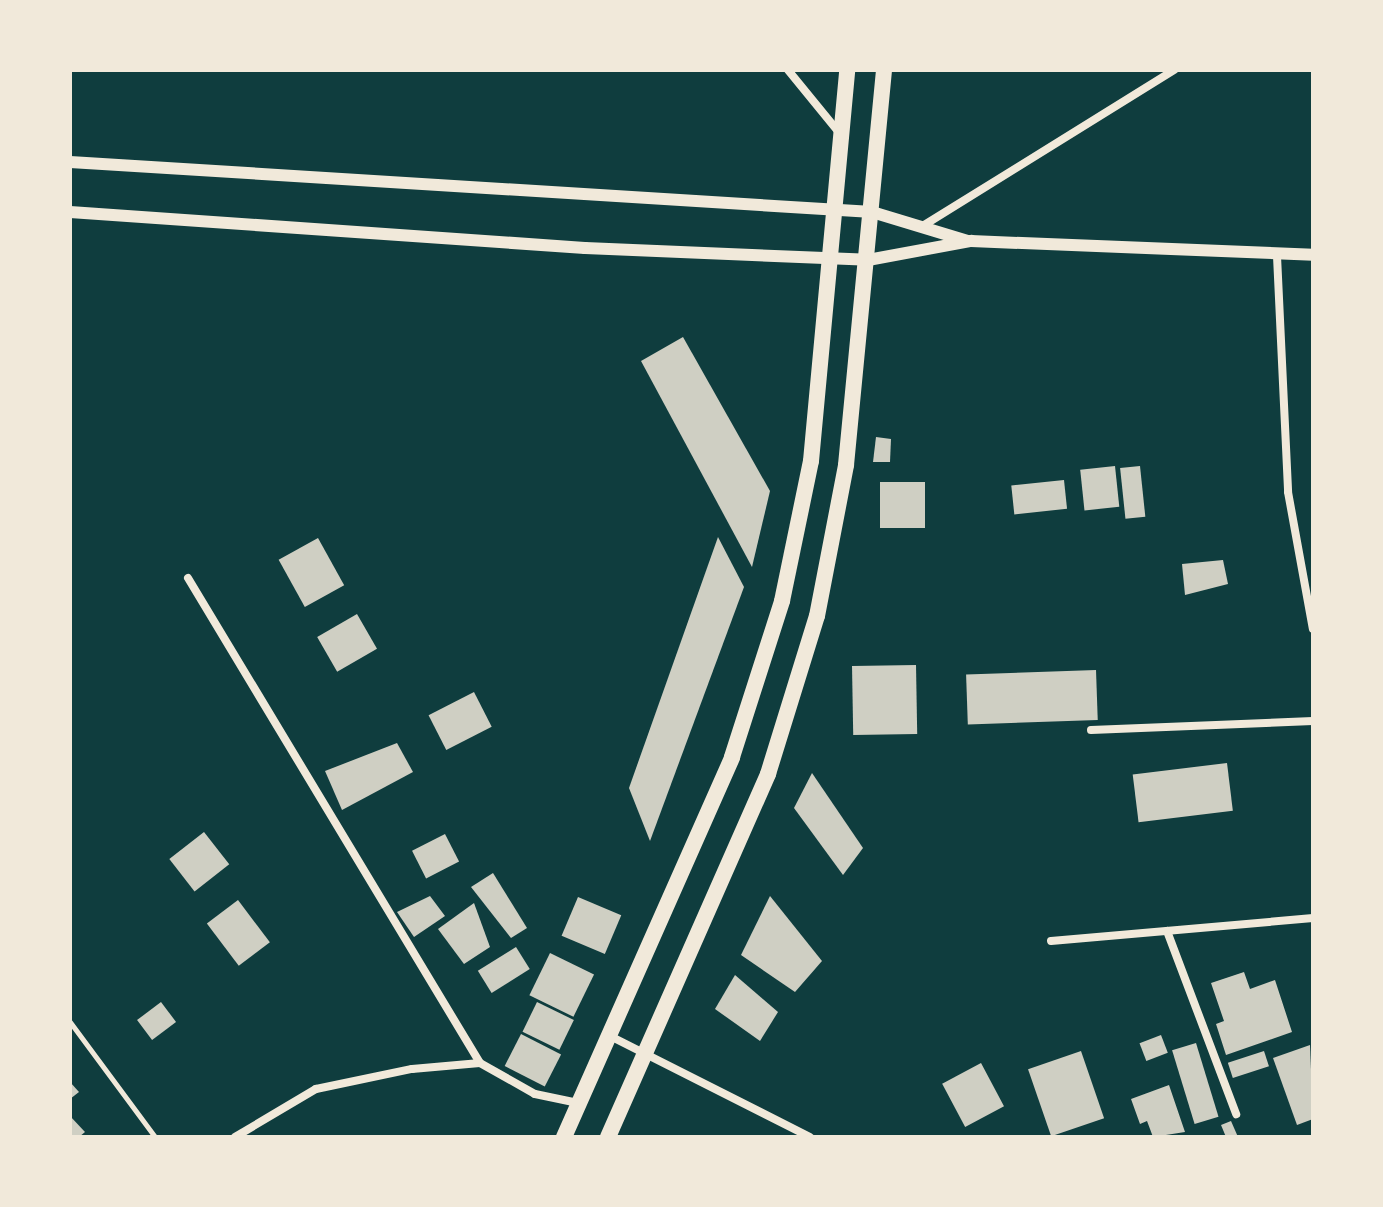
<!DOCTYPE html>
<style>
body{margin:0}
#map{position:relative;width:1383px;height:1207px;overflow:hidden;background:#0f3d3e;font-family:Literata,serif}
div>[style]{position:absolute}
.building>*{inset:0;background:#cfcfc3;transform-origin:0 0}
.service>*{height:5px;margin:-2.5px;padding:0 2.5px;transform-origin:2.5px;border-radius:2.5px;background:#f1e9da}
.minor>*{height:8px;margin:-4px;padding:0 4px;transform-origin:4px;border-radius:4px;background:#f1e9da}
.tertiary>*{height:12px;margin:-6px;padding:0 6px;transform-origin:6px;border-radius:6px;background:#f1e9da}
.primary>*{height:16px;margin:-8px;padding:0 8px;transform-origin:8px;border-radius:8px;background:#f1e9da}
span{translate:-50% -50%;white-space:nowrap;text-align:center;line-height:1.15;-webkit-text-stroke:8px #f1e9da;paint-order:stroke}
.frame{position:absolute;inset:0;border:72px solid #f1e9da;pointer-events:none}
</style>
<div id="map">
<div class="building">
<div style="clip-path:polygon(683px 337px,770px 491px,752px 567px,641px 361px)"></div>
<div style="clip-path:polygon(876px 437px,891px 439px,890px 462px,873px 462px)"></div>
<div style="left:1115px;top:466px;width:41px;height:35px;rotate:84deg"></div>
<div style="left:1140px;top:466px;width:51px;height:20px;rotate:84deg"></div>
<div style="left:1064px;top:480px;width:29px;height:53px;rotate:84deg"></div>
<div style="left:880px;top:482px;width:45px;height:46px"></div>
<div style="clip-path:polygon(718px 537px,744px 587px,650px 841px,629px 788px)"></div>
<div style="left:318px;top:538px;width:54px;height:45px;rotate:61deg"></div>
<div style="clip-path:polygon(1223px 560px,1228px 584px,1185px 595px,1182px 564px)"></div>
<div style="left:357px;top:614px;width:40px;height:46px;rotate:60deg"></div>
<div style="left:916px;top:665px;width:69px;height:64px;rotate:89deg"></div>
<div style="left:1096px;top:670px;width:50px;height:130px;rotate:88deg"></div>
<div style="left:474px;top:692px;width:39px;height:51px;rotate:63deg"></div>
<div style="clip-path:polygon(397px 743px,413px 772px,342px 810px,325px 771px)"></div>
<div style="left:1227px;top:763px;width:48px;height:95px;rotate:83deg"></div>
<div style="clip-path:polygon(812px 773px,863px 848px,843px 875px,794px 808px)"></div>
<div style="left:204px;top:832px;width:41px;height:44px;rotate:52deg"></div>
<div style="left:445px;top:834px;width:31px;height:37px;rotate:63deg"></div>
<div style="clip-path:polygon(493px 873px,527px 928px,511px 938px,471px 887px)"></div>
<div style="clip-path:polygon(430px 896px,445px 916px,414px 937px,397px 912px)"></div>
<div style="clip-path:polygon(770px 896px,822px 961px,795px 992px,741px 955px)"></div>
<div style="left:578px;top:897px;width:47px;height:42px;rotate:23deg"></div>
<div style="left:238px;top:900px;width:53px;height:39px;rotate:53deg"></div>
<div style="clip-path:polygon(474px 903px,490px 947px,464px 964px,438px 929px)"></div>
<div style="left:516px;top:947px;width:26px;height:45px;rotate:58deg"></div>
<div style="left:550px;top:953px;width:49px;height:47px;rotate:26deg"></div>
<div style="clip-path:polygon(1244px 972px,1250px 989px,1275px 980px,1292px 1032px,1226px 1055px,1216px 1024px,1224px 1021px,1211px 983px)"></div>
<div style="clip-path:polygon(735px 975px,778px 1012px,760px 1041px,715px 1009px)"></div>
<div style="left:161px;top:1002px;width:25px;height:30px;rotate:53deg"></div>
<div style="left:537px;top:1002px;width:41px;height:33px;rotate:26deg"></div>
<div style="left:521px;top:1034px;width:45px;height:36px;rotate:27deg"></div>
<div style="left:1161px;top:1035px;width:19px;height:23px;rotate:69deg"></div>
<div style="left:1196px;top:1043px;width:77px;height:25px;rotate:73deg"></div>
<div style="clip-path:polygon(1310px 1045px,1313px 1119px,1297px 1125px,1273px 1058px)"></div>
<div style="left:1081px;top:1051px;width:71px;height:56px;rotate:71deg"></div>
<div style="left:1264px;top:1051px;width:16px;height:38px;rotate:72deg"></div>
<div style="left:981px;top:1063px;width:49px;height:44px;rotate:62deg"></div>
<div style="clip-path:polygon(70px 1082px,79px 1092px,70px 1099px)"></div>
<div style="clip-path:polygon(1169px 1085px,1185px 1132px,1153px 1137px,1147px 1121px,1140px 1124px,1131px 1099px)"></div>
<div style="clip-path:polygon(70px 1116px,85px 1132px,79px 1137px,70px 1137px)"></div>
<div style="clip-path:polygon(1231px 1121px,1238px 1137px,1226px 1137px,1221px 1125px)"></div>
</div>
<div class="service">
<div style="left:70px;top:1022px;width:143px;rotate:53.5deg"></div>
</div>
<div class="minor">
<div style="left:788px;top:70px;width:84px;rotate:50.8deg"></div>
<div style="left:921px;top:227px;width:298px;rotate:-31.8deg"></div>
<div style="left:1277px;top:256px;width:236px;rotate:87.3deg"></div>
<div style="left:1288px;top:492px;width:139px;rotate:79.7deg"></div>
<div style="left:188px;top:578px;width:566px;rotate:58.95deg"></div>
<div style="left:1091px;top:730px;width:222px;rotate:-2.3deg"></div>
<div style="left:1167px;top:931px;width:196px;rotate:69.3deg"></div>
<div style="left:1051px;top:941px;width:263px;rotate:-5deg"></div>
<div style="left:610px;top:1036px;width:224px;rotate:26.8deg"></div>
<div style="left:235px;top:1137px;width:94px;rotate:-30.7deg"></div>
<div style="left:316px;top:1089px;width:98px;rotate:-11.8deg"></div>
<div style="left:412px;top:1069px;width:68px;rotate:-5deg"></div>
<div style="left:480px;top:1063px;width:63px;rotate:29.4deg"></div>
<div style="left:535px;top:1094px;width:44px;rotate:11.8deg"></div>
</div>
<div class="tertiary">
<div style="left:70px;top:162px;width:804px;rotate:3.57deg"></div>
<div style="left:872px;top:212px;width:100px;rotate:16.8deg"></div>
<div style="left:70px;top:212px;width:516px;rotate:4deg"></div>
<div style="left:585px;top:248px;width:283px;rotate:2.4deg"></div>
<div style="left:868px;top:260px;width:105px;rotate:-10.5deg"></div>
<div style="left:971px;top:241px;width:342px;rotate:2.3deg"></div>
</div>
<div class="primary">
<div style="left:564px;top:1137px;width:415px;rotate:-66.1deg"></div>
<div style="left:732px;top:757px;width:164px;rotate:-72.2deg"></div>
<div style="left:782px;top:601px;width:143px;rotate:-78.3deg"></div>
<div style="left:811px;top:461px;width:393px;rotate:-84.7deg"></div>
<div style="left:608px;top:1137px;width:397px;rotate:-66.2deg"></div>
<div style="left:768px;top:774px;width:165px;rotate:-72.8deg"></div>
<div style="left:817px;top:616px;width:154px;rotate:-79.1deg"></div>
<div style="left:846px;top:465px;width:397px;rotate:-84.5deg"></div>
</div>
<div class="frame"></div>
</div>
